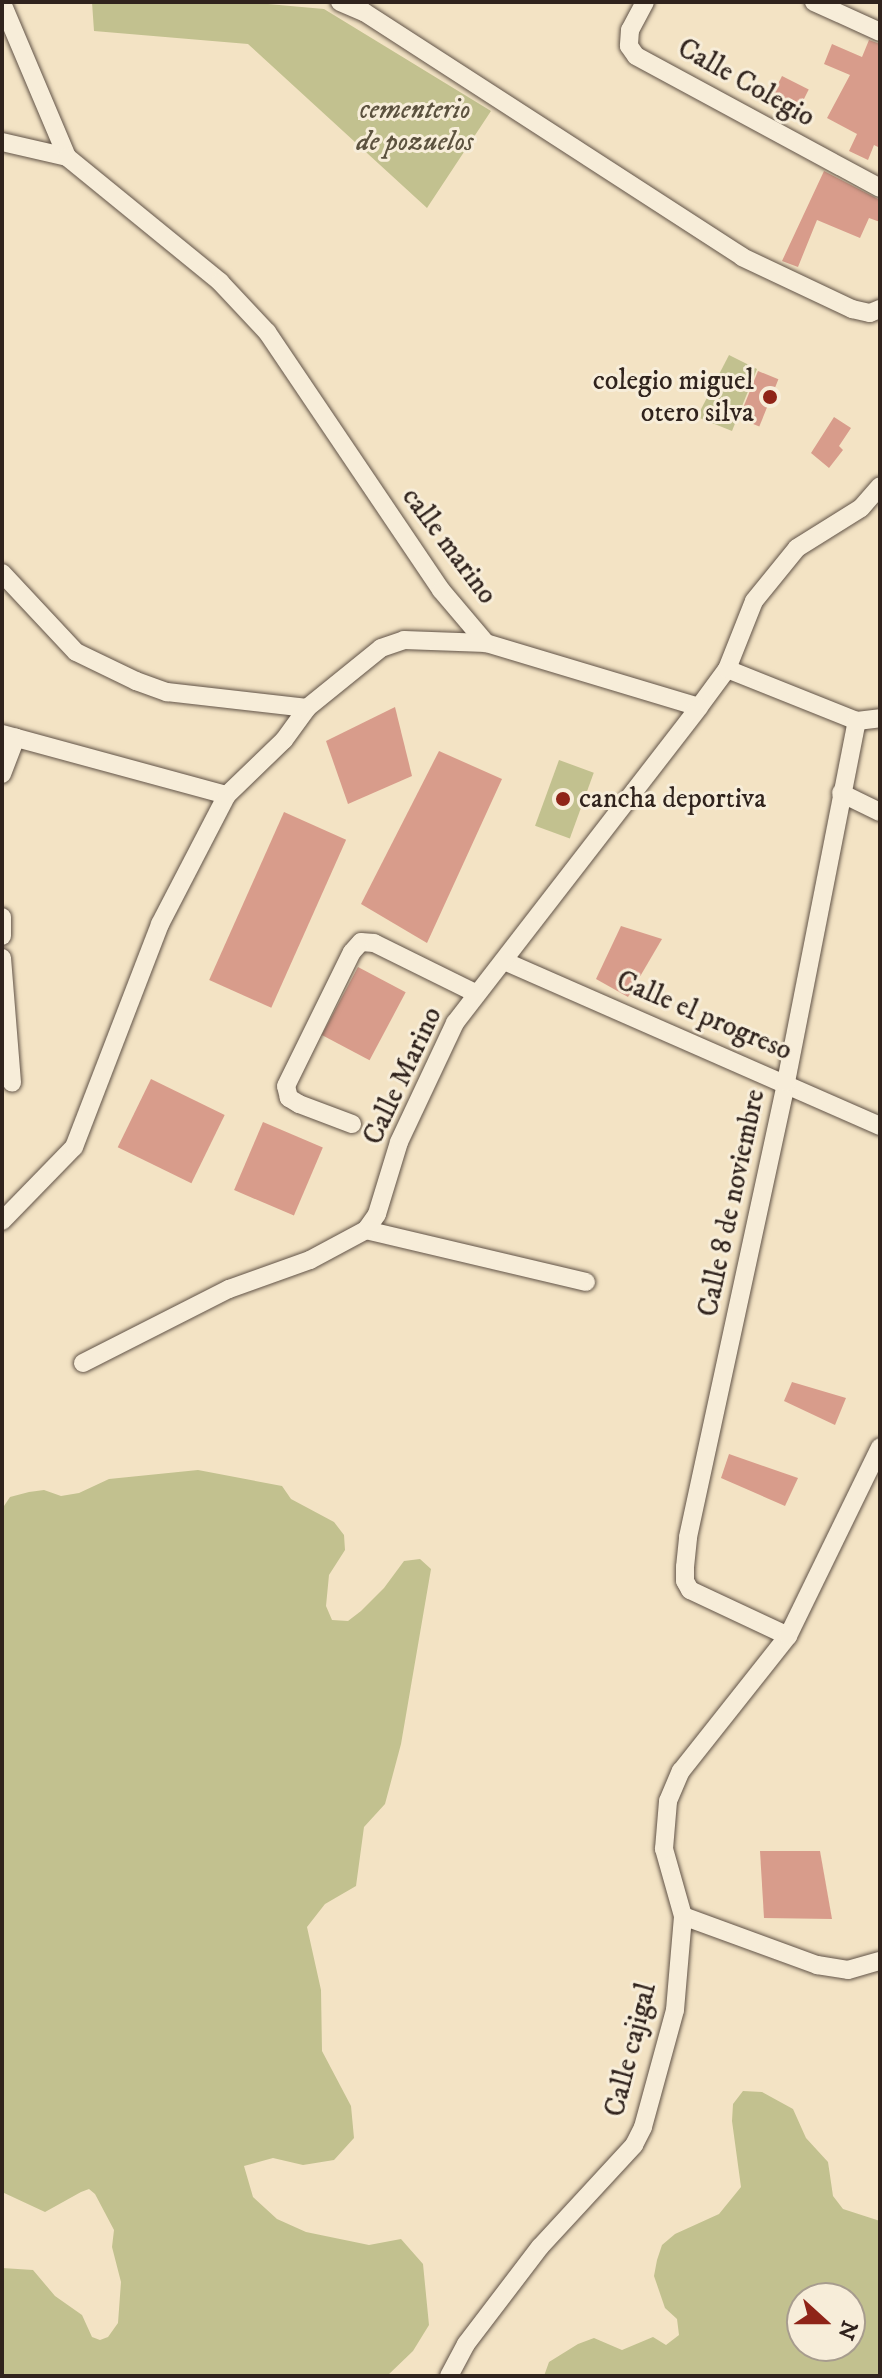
<!DOCTYPE html>
<style>
body{margin:0}
#map{position:relative;width:882px;height:2378px;overflow:hidden;background:#f3e3c4;font-family:"IM FELL DW Pica",serif}
div>[style]{position:absolute}
.green>*{inset:0;background:#c2c18f;transform-origin:0 0}
.building>*{inset:0;background:#d89c8b;transform-origin:0 0}
.roads{filter:drop-shadow(0 0 2px #615347) drop-shadow(0 0 2px #615347)}
.minor>*{height:18px;margin:-9px;padding:0 9px;transform-origin:9px;border-radius:9px;background:#f7edd9}
.dots>*{width:22px;height:22px;translate:-50% -50%;box-sizing:border-box;border:4px solid #f7edd9;border-radius:50%}
span{translate:-50% -50%;white-space:nowrap;text-align:center;line-height:1.15;-webkit-text-stroke:6px #f7edd9;paint-order:stroke}
.street-label{font-size:28px;color:#30231d}
.park-label{font-size:28px;color:#5c523f;font-style:italic}
.poi-label{font-size:28px;color:#30231d}
.right{translate:-100% -50%;text-align:right}
.left{translate:0 -50%;text-align:left}
.frame{position:absolute;inset:0;border:4px solid #30231d;pointer-events:none}
.north{position:absolute;left:786px;top:2282px;width:80px;height:80px;box-sizing:border-box;background:#f7edd9;border:2px solid #a79c8e;border-radius:50%;rotate:111deg;font-size:22px;font-weight:700;line-height:32px;text-align:center;color:#30231d}
.north::after{content:'';display:block;margin:auto;width:28px;height:36px;background:#8f2418;clip-path:polygon(50% 0,100% 100%,50% 72%,0 100%)}
</style>
<div id="map">
<div class="green">
<div style="clip-path:polygon(92px 2px,245px 2px,324px 9px,491px 111px,427px 208px,248px 44px,94px 31px)"></div>
<div style="clip-path:polygon(729px 355px,757px 369px,732px 431px,697px 417px)"></div>
<div style="left:559px;top:760px;width:37px;height:70px;rotate:20deg"></div>
<div style="clip-path:polygon(198px 1470px,282px 1486px,291px 1499px,334px 1522px,344px 1535px,345px 1550px,329px 1575px,326px 1606px,332px 1620px,348px 1621px,361px 1611px,384px 1588px,404px 1561px,420px 1559px,431px 1569px,401px 1744px,385px 1804px,364px 1827px,356px 1886px,325px 1904px,307px 1927px,321px 1990px,322px 2051px,351px 2106px,354px 2138px,334px 2160px,303px 2165px,273px 2158px,244px 2166px,253px 2197px,277px 2219px,306px 2232px,369px 2245px,401px 2239px,423px 2264px,429px 2325px,413px 2351px,387px 2376px,2px 2376px,2px 2268px,33px 2270px,55px 2296px,82px 2315px,92px 2337px,100px 2340px,108px 2337px,118px 2323px,121px 2282px,112px 2247px,114px 2230px,95px 2194px,89px 2189px,81px 2192px,45px 2212px,2px 2192px,2px 1509px,10px 1497px,29px 1492px,44px 1490px,61px 1496px,79px 1493px,109px 1479px)"></div>
<div style="clip-path:polygon(evenodd,743px 2091px,762px 2092px,793px 2109px,806px 2138px,828px 2162px,833px 2196px,843px 2209px,880px 2221px,880px 2376px,544px 2376px,549px 2362px,578px 2344px,594px 2338px,622px 2350px,653px 2337px,666px 2345px,679px 2335px,677px 2319px,665px 2308px,654px 2276px,657px 2260px,662px 2245px,675px 2234px,719px 2214px,741px 2187px,732px 2121px,733px 2104px,743px 2091px,850px 2298px,850px 2346px,802px 2346px,802px 2298px,850px 2298px)"></div>
</div>
<div class="building">
<div style="clip-path:polygon(869px 40px,880px 44px,880px 148px,874px 145px,868px 160px,849px 151px,857px 134px,827px 118px,850px 75px,824px 64px,832px 44px,862px 57px)"></div>
<div style="left:782px;top:76px;width:30px;height:33px;rotate:27deg"></div>
<div style="clip-path:polygon(824px 171px,880px 200px,880px 222px,869px 218px,860px 238px,817px 220px,798px 267px,782px 261px)"></div>
<div style="left:758px;top:371px;width:22px;height:51px;rotate:22deg"></div>
<div style="clip-path:polygon(834px 417px,851px 428px,839px 446px,843px 450px,829px 468px,811px 453px)"></div>
<div style="clip-path:polygon(395px 707px,412px 776px,348px 804px,326px 741px)"></div>
<div style="clip-path:polygon(439px 751px,502px 779px,427px 943px,361px 904px)"></div>
<div style="left:284px;top:812px;width:68px;height:184px;rotate:24deg"></div>
<div style="clip-path:polygon(621px 926px,662px 939px,628px 997px,596px 979px)"></div>
<div style="left:358px;top:967px;width:54px;height:77px;rotate:28deg"></div>
<div style="left:151px;top:1079px;width:82px;height:76px;rotate:26deg"></div>
<div style="left:263px;top:1122px;width:65px;height:74px;rotate:23deg"></div>
<div style="clip-path:polygon(792px 1382px,846px 1398px,835px 1425px,784px 1401px)"></div>
<div style="clip-path:polygon(729px 1454px,798px 1478px,785px 1506px,721px 1478px)"></div>
<div style="clip-path:polygon(760px 1851px,820px 1851px,832px 1919px,764px 1918px)"></div>
</div>
<div class="roads">
<div class="minor">
<div style="left:340px;top:2px;width:26px;rotate:23deg"></div>
<div style="left:364px;top:12px;width:450px;rotate:32.9deg"></div>
<div style="left:742px;top:257px;width:122px;rotate:25.3deg"></div>
<div style="left:852px;top:309px;width:18px;rotate:13deg"></div>
<div style="left:870px;top:313px;width:11px;rotate:-22deg"></div>
<div style="left:645px;top:2px;width:32px;rotate:118deg"></div>
<div style="left:630px;top:30px;width:16px;rotate:94deg"></div>
<div style="left:629px;top:46px;width:12px;rotate:55deg"></div>
<div style="left:636px;top:56px;width:277px;rotate:28.4deg"></div>
<div style="left:814px;top:2px;width:72px;rotate:24.4deg"></div>
<div style="left:2px;top:3px;width:167px;rotate:67.1deg"></div>
<div style="left:2px;top:142px;width:67px;rotate:13deg"></div>
<div style="left:67px;top:157px;width:198px;rotate:39.2deg"></div>
<div style="left:220px;top:282px;width:69px;rotate:46.8deg"></div>
<div style="left:267px;top:332px;width:311px;rotate:56deg"></div>
<div style="left:441px;top:590px;width:70px;rotate:49.7deg"></div>
<div style="left:486px;top:643px;width:222px;rotate:16.7deg"></div>
<div style="left:699px;top:707px;width:47px;rotate:-53.6deg"></div>
<div style="left:727px;top:669px;width:73px;rotate:-68.3deg"></div>
<div style="left:754px;top:601px;width:68px;rotate:-50.9deg"></div>
<div style="left:797px;top:548px;width:75px;rotate:-32deg"></div>
<div style="left:861px;top:508px;width:29px;rotate:-49deg"></div>
<div style="left:2px;top:573px;width:108px;rotate:46.9deg"></div>
<div style="left:76px;top:652px;width:67px;rotate:25.8deg"></div>
<div style="left:136px;top:681px;width:33px;rotate:20deg"></div>
<div style="left:167px;top:692px;width:141px;rotate:6.5deg"></div>
<div style="left:727px;top:669px;width:140px;rotate:21.8deg"></div>
<div style="left:857px;top:721px;width:23px;rotate:-7deg"></div>
<div style="left:2px;top:734px;width:233px;rotate:15.2deg"></div>
<div style="left:2px;top:774px;width:39px;rotate:-69deg"></div>
<div style="left:841px;top:793px;width:43px;rotate:26deg"></div>
<div style="left:2px;top:917px;width:19px;rotate:90deg"></div>
<div style="left:2px;top:958px;width:125px;rotate:85.4deg"></div>
<div style="left:504px;top:961px;width:411px;rotate:23.7deg"></div>
<div style="left:352px;top:1124px;width:57px;rotate:-159.3deg"></div>
<div style="left:299px;top:1104px;width:12px;rotate:-149deg"></div>
<div style="left:289px;top:1098px;width:12px;rotate:-104deg"></div>
<div style="left:286px;top:1086px;width:149px;rotate:-63.8deg"></div>
<div style="left:352px;top:952px;width:13px;rotate:-48deg"></div>
<div style="left:361px;top:942px;width:13px;rotate:4deg"></div>
<div style="left:374px;top:943px;width:113px;rotate:26.3deg"></div>
<div style="left:2px;top:1221px;width:103px;rotate:-45.8deg"></div>
<div style="left:74px;top:1147px;width:239px;rotate:-68.9deg"></div>
<div style="left:160px;top:924px;width:145px;rotate:-62.6deg"></div>
<div style="left:227px;top:795px;width:79px;rotate:-44deg"></div>
<div style="left:284px;top:740px;width:39px;rotate:-54deg"></div>
<div style="left:307px;top:708px;width:95px;rotate:-39deg"></div>
<div style="left:381px;top:648px;width:24px;rotate:-19deg"></div>
<div style="left:404px;top:640px;width:82px;rotate:2.1deg"></div>
<div style="left:366px;top:1230px;width:226px;rotate:13.3deg"></div>
<div style="left:83px;top:1363px;width:164px;rotate:-26.9deg"></div>
<div style="left:229px;top:1289px;width:86px;rotate:-19.7deg"></div>
<div style="left:310px;top:1260px;width:64px;rotate:-28.2deg"></div>
<div style="left:366px;top:1230px;width:19px;rotate:-55deg"></div>
<div style="left:377px;top:1214px;width:75px;rotate:-73deg"></div>
<div style="left:399px;top:1142px;width:132px;rotate:-64.8deg"></div>
<div style="left:455px;top:1023px;width:399px;rotate:-52.3deg"></div>
<div style="left:788px;top:1636px;width:108px;rotate:-154.9deg"></div>
<div style="left:690px;top:1590px;width:10px;rotate:-119deg"></div>
<div style="left:685px;top:1581px;width:14px;rotate:-90deg"></div>
<div style="left:685px;top:1567px;width:30px;rotate:-84deg"></div>
<div style="left:688px;top:1537px;width:465px;rotate:-77.8deg"></div>
<div style="left:786px;top:1082px;width:368px;rotate:-78.9deg"></div>
<div style="left:683px;top:1916px;width:143px;rotate:20.1deg"></div>
<div style="left:817px;top:1965px;width:31px;rotate:9deg"></div>
<div style="left:848px;top:1970px;width:33px;rotate:-16deg"></div>
<div style="left:449px;top:2376px;width:36px;rotate:-62deg"></div>
<div style="left:466px;top:2344px;width:122px;rotate:-52.7deg"></div>
<div style="left:540px;top:2247px;width:139px;rotate:-47.3deg"></div>
<div style="left:634px;top:2145px;width:20px;rotate:-63deg"></div>
<div style="left:643px;top:2127px;width:121px;rotate:-74.7deg"></div>
<div style="left:675px;top:2010px;width:94px;rotate:-85.1deg"></div>
<div style="left:683px;top:1916px;width:70px;rotate:-105.8deg"></div>
<div style="left:664px;top:1849px;width:48px;rotate:-85.2deg"></div>
<div style="left:668px;top:1801px;width:33px;rotate:-67deg"></div>
<div style="left:681px;top:1771px;width:172px;rotate:-51.6deg"></div>
<div style="left:788px;top:1636px;width:210px;rotate:-64deg"></div>
</div>
</div>
<div class="dots">
<div style="left:770px;top:397px;background:#8f2418"></div>
<div style="left:563px;top:799px;background:#8f2418"></div>
</div>
<div class="street-label">
<span style="left:746px;top:83px;rotate:29deg">Calle Colegio</span>
<span style="left:449px;top:546px;rotate:53deg">calle marino</span>
<span style="left:704px;top:1016px;rotate:23deg">Calle el progreso</span>
<span style="left:403px;top:1076px;rotate:-65deg">Calle Marino</span>
<span style="left:732px;top:1203px;rotate:-78deg">Calle 8 de noviembre</span>
<span style="left:631px;top:2050px;rotate:-76deg">Calle cajigal</span>
</div>
<div class="park-label">
<span style="left:415px;top:126px">cementerio<br>de pozuelos</span>
</div>
<div class="poi-label">
<span class="right" style="left:754px;top:397px">colegio miguel<br>otero silva</span>
<span class="left" style="left:579px;top:799px">cancha deportiva</span>
</div>
<div class="frame"></div>
<div class="north">N</div>
</div>
